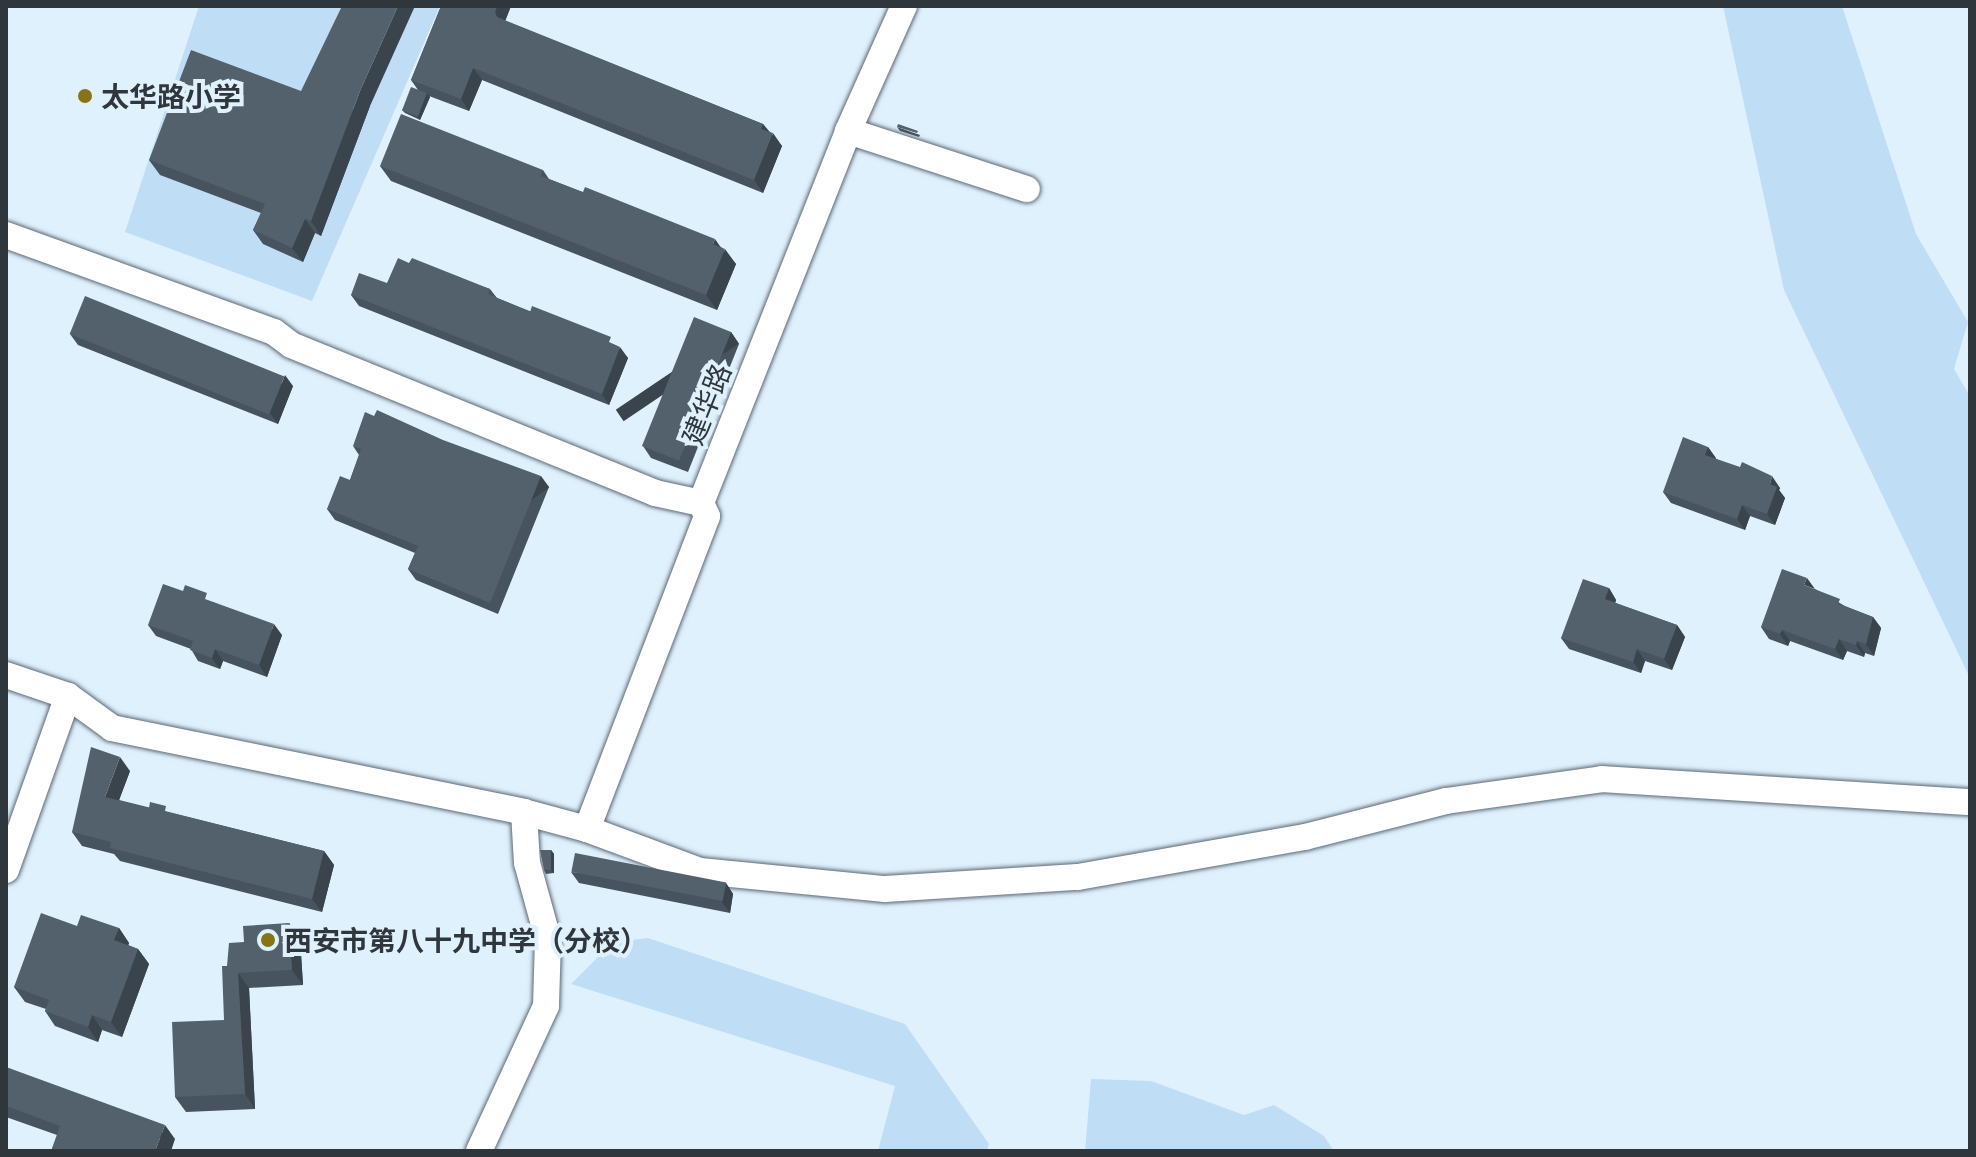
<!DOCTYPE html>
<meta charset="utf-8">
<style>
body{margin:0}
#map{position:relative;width:1976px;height:1157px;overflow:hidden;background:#e0f1fe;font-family:"Playfair Display","Noto Sans SC",serif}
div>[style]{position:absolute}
.green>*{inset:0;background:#bfddf5}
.roads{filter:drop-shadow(0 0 2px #5b6974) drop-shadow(0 0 2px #5b6974)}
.minor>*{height:26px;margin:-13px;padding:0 13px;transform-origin:13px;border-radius:13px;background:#fff}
.wall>*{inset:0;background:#47535e}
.shaded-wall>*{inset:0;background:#3a444c;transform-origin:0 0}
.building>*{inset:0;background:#53616d;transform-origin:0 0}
.dots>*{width:22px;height:22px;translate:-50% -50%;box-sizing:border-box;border:4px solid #e0f1fe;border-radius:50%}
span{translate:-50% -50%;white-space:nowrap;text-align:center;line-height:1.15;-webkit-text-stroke:8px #e0f1fe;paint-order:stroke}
.poi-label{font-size:28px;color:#30373c;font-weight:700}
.left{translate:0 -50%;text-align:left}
.street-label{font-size:28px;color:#30373c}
.frame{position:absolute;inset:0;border:8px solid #30373c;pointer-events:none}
</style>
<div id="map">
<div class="green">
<div style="clip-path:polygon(199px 6px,440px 6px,312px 301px,125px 232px)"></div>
<div style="clip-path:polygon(1723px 6px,1842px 6px,1916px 234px,1968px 322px,1954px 369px,1970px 396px,1970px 678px,1784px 290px)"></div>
<div style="clip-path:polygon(648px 938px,905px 1024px,989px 1144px,987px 1151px,878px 1151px,895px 1086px,571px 984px,613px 942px)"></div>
<div style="clip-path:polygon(1091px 1079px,1151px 1081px,1244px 1115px,1274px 1105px,1324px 1136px,1334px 1151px,1085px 1151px)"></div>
</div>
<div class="roads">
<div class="minor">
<div style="left:848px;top:131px;width:188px;rotate:18deg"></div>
<div style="left:6px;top:235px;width:285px;rotate:19.9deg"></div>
<div style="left:274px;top:332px;width:21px;rotate:37deg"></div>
<div style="left:291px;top:345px;width:393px;rotate:22.1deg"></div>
<div style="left:655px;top:493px;width:47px;rotate:12.3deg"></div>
<div style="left:6px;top:675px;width:65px;rotate:18.7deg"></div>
<div style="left:68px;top:696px;width:54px;rotate:36deg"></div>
<div style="left:112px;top:728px;width:420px;rotate:11.5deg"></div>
<div style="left:524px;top:812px;width:65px;rotate:15.1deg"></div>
<div style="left:587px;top:829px;width:121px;rotate:20.4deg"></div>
<div style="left:700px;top:871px;width:186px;rotate:5.6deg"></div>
<div style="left:885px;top:889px;width:193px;rotate:-3.6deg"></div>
<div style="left:1078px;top:877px;width:230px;rotate:-10deg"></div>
<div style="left:1305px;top:837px;width:146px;rotate:-14.3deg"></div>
<div style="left:1446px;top:801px;width:158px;rotate:-8deg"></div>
<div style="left:1602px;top:779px;width:369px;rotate:3.6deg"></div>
<div style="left:587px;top:829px;width:335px;rotate:-69deg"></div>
<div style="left:707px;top:516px;width:14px;rotate:-115deg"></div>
<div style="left:701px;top:503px;width:400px;rotate:-68.4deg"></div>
<div style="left:848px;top:131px;width:137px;rotate:-65.9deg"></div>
<div style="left:6px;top:870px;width:185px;rotate:-70.4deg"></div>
<div style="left:479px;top:1151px;width:160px;rotate:-65.2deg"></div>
<div style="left:546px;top:1006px;width:67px;rotate:-88.3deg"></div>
<div style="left:548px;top:939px;width:79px;rotate:-105.4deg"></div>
<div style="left:527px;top:863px;width:51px;rotate:-93.4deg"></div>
</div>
</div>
<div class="wall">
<div style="clip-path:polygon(441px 6px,511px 6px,505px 21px,763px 124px,782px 146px,763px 193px,482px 80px,469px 111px,429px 96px,430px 97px,420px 120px,405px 113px,402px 110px,418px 90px,411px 80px)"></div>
<div style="clip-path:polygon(370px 106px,321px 236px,315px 233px,303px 262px,263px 244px,253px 230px,261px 213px,160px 175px,149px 160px)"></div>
<div style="clip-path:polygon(897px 127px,920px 135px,919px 137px,900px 131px)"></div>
<div style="clip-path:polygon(380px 166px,543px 170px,549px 179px,721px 247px,736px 264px,717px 310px,391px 181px)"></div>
<div style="clip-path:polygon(409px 263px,490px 289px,497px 298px,617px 346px,628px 358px,609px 405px,359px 306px,351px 295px,387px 283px)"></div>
<div style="clip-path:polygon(731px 332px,739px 344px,688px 472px,651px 458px,643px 446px)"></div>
<div style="clip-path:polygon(70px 334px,293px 386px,278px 424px,78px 345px)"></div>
<div style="clip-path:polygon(353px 446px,549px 487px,498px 614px,416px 580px,408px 569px,415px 553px,335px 520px,327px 509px,350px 480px,359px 455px)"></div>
<div style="clip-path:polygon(1708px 447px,1716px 459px,1780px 488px,1779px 490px,1785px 498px,1775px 525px,1750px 516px,1745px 530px,1671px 503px,1663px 492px)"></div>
<div style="clip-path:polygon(1609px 588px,1616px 600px,1615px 603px,1677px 625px,1685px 637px,1672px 670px,1645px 661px,1641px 673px,1569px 649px,1561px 638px)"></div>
<div style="clip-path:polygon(1815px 589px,1845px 606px,1873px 617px,1881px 628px,1874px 656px,1865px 653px,1864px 657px,1847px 651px,1843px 660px,1790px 641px,1788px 646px,1769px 639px,1761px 627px)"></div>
<div style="clip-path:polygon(213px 602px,282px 635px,267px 677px,223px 661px,220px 669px,198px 661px,191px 649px,156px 636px,148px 625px)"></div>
<div style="clip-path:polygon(130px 771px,119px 800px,324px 851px,334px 865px,322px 912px,120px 861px,114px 854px,82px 846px,72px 832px)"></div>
<div style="clip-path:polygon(551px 850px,554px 854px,554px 873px,546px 874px,544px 870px)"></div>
<div style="clip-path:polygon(571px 872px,726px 883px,733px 894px,730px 913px,579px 883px)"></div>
<div style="clip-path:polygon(289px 923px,300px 938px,303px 985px,249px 988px,255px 1109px,186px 1112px,175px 1097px,224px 1020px,227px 966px,244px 942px)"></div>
<div style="clip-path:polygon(77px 926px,119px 928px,129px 943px,128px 945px,138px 949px,149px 964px,122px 1037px,102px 1030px,98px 1042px,55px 1026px,45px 1011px,46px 1009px,25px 1002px,14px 987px)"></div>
<div style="clip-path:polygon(6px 1067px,175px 1139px,57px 1135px,6px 1117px)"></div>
</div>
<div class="shaded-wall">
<div style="clip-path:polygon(398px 6px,415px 6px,370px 106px,321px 236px,311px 221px,360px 91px)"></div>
<div style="clip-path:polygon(497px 6px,511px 6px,504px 24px,497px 17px,495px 12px)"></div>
<div style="clip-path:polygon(473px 68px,482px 80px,469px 111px,461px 99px)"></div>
<div style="clip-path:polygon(427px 93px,430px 97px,420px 120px,417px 116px)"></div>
<div style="clip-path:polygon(763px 124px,772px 136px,773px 133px,782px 146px,763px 193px,754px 180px,761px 129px)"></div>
<div style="clip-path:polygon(305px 219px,315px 233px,303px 262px,292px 248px)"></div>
<div style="clip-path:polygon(715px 239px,724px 252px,725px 249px,736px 264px,717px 310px,706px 295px,713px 244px)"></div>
<div style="left:731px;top:332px;width:14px;height:139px;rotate:56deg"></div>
<div style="clip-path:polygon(620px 347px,628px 358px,609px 405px,602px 394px)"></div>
<div style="clip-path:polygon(285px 375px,293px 386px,278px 424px,270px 413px)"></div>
<div style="clip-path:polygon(1708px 447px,1716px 458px,1713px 466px,1705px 455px)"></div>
<div style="left:541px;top:476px;width:14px;height:137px;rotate:54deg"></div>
<div style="clip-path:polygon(1772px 476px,1780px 488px,1779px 490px,1785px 498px,1775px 525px,1767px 514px,1770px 484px)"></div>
<div style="clip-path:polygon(1742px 505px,1750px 516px,1745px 530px,1737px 519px)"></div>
<div style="clip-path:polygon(1807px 578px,1815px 589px,1804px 585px)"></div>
<div style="clip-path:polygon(1609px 588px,1616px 600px,1613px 610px,1605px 599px)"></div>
<div style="clip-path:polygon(1873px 617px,1881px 628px,1874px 656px,1866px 644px)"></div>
<div style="clip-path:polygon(274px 624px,282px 635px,267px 677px,259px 665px)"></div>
<div style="clip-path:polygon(1677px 625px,1685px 637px,1672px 670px,1664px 659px)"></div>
<div style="clip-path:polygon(1782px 630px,1790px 641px,1788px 646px,1780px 634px)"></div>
<div style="clip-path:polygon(1839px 639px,1847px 651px,1843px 660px,1835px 649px)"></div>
<div style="clip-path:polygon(1857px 641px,1865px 653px,1864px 657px,1856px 645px)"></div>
<div style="clip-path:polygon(215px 649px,223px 661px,220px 669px,212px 658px)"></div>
<div style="clip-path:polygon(1637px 649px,1645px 661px,1641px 673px,1633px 662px)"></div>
<div style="clip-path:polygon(120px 757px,130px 771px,115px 811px,105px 797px)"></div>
<div style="clip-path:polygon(551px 850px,554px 854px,554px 873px,551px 870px)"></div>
<div style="clip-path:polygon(324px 851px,334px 865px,322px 912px,312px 899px)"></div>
<div style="clip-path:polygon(726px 883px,733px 894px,730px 913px,722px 902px)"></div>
<div style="clip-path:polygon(289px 923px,300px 938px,303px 985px,292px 970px)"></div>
<div style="clip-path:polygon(119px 928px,129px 943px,125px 955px,114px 940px)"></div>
<div style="clip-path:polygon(138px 949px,149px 964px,122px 1037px,111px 1022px)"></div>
<div style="clip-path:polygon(238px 973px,249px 988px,255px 1109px,245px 1094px)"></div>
<div style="clip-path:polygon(92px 1015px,102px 1030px,98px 1042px,88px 1027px)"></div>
<div style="clip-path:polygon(165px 1125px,175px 1139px,171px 1151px,155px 1151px)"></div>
</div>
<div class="building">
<div style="clip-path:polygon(342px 6px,398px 6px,360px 91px,311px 221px,305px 219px,292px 248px,253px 230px,265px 204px,149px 160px,191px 50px,301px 91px)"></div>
<div style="clip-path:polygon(441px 6px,497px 6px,495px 12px,497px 17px,763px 124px,761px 129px,773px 133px,754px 180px,473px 68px,461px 99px,411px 80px)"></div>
<div style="left:411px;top:87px;width:17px;height:25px;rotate:21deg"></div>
<div style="clip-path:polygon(401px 114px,543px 170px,541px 176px,583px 192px,585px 187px,715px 239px,713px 244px,725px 249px,706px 295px,380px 166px)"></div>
<div style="clip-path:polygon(898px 124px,918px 131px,917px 133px,897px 127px)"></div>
<div style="clip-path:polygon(398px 258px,409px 263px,412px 258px,490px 289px,488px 294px,507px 302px,530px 312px,532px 306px,611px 337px,609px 342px,620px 347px,602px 394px,351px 295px,359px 273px,387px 283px)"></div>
<div style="left:85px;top:296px;width:215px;height:41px;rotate:22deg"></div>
<div style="left:694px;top:317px;width:40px;height:139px;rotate:22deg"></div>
<div style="clip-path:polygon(377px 410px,443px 440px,541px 476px,490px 603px,408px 569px,418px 546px,327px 509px,340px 476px,350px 480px,361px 449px,353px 446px,365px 412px,374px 416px)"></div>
<div style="clip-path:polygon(1683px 437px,1708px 447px,1705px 455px,1740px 467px,1742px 462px,1772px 476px,1770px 484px,1777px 487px,1767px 514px,1742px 505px,1737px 519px,1663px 492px)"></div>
<div style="clip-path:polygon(1782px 569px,1807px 578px,1804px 585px,1840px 599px,1838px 604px,1873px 617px,1866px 644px,1857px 641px,1856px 645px,1839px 639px,1835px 649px,1782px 630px,1780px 634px,1761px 627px)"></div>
<div style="clip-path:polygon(1583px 579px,1609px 588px,1605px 599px,1677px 625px,1664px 659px,1637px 649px,1633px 662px,1561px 638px)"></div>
<div style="clip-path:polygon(163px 584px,183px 591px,185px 585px,207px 593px,205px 599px,274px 624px,259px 665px,215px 649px,212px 658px,190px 650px,193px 641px,148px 625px)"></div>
<div style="clip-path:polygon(91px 747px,120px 757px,105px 797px,149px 808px,150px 802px,166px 806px,165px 811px,324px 851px,312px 899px,110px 848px,111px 842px,72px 832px)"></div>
<div style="clip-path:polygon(540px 850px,551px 850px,551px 870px,544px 870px)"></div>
<div style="left:575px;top:853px;width:154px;height:19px;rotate:11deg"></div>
<div style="clip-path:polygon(41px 913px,77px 926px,81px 915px,119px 928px,114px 940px,138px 949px,111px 1022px,92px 1015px,88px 1027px,45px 1011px,49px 1000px,14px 987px)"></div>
<div style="clip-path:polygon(289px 923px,292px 970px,238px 973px,245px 1094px,175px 1097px,172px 1022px,224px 1020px,222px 966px,227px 966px,229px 943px,244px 942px,243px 926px)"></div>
<div style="clip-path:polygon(6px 1067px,165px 1125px,155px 1151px,51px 1151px,60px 1126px,6px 1106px)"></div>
</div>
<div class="dots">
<div style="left:85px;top:96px;background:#877416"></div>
<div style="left:268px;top:940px;background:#877416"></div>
</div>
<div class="poi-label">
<span class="left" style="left:101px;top:96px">太华路小学</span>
<span class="left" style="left:284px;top:940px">西安市第八十九中学（分校）</span>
</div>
<div class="street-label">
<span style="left:706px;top:404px;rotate:-68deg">建华路</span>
</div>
<div class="frame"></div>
</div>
